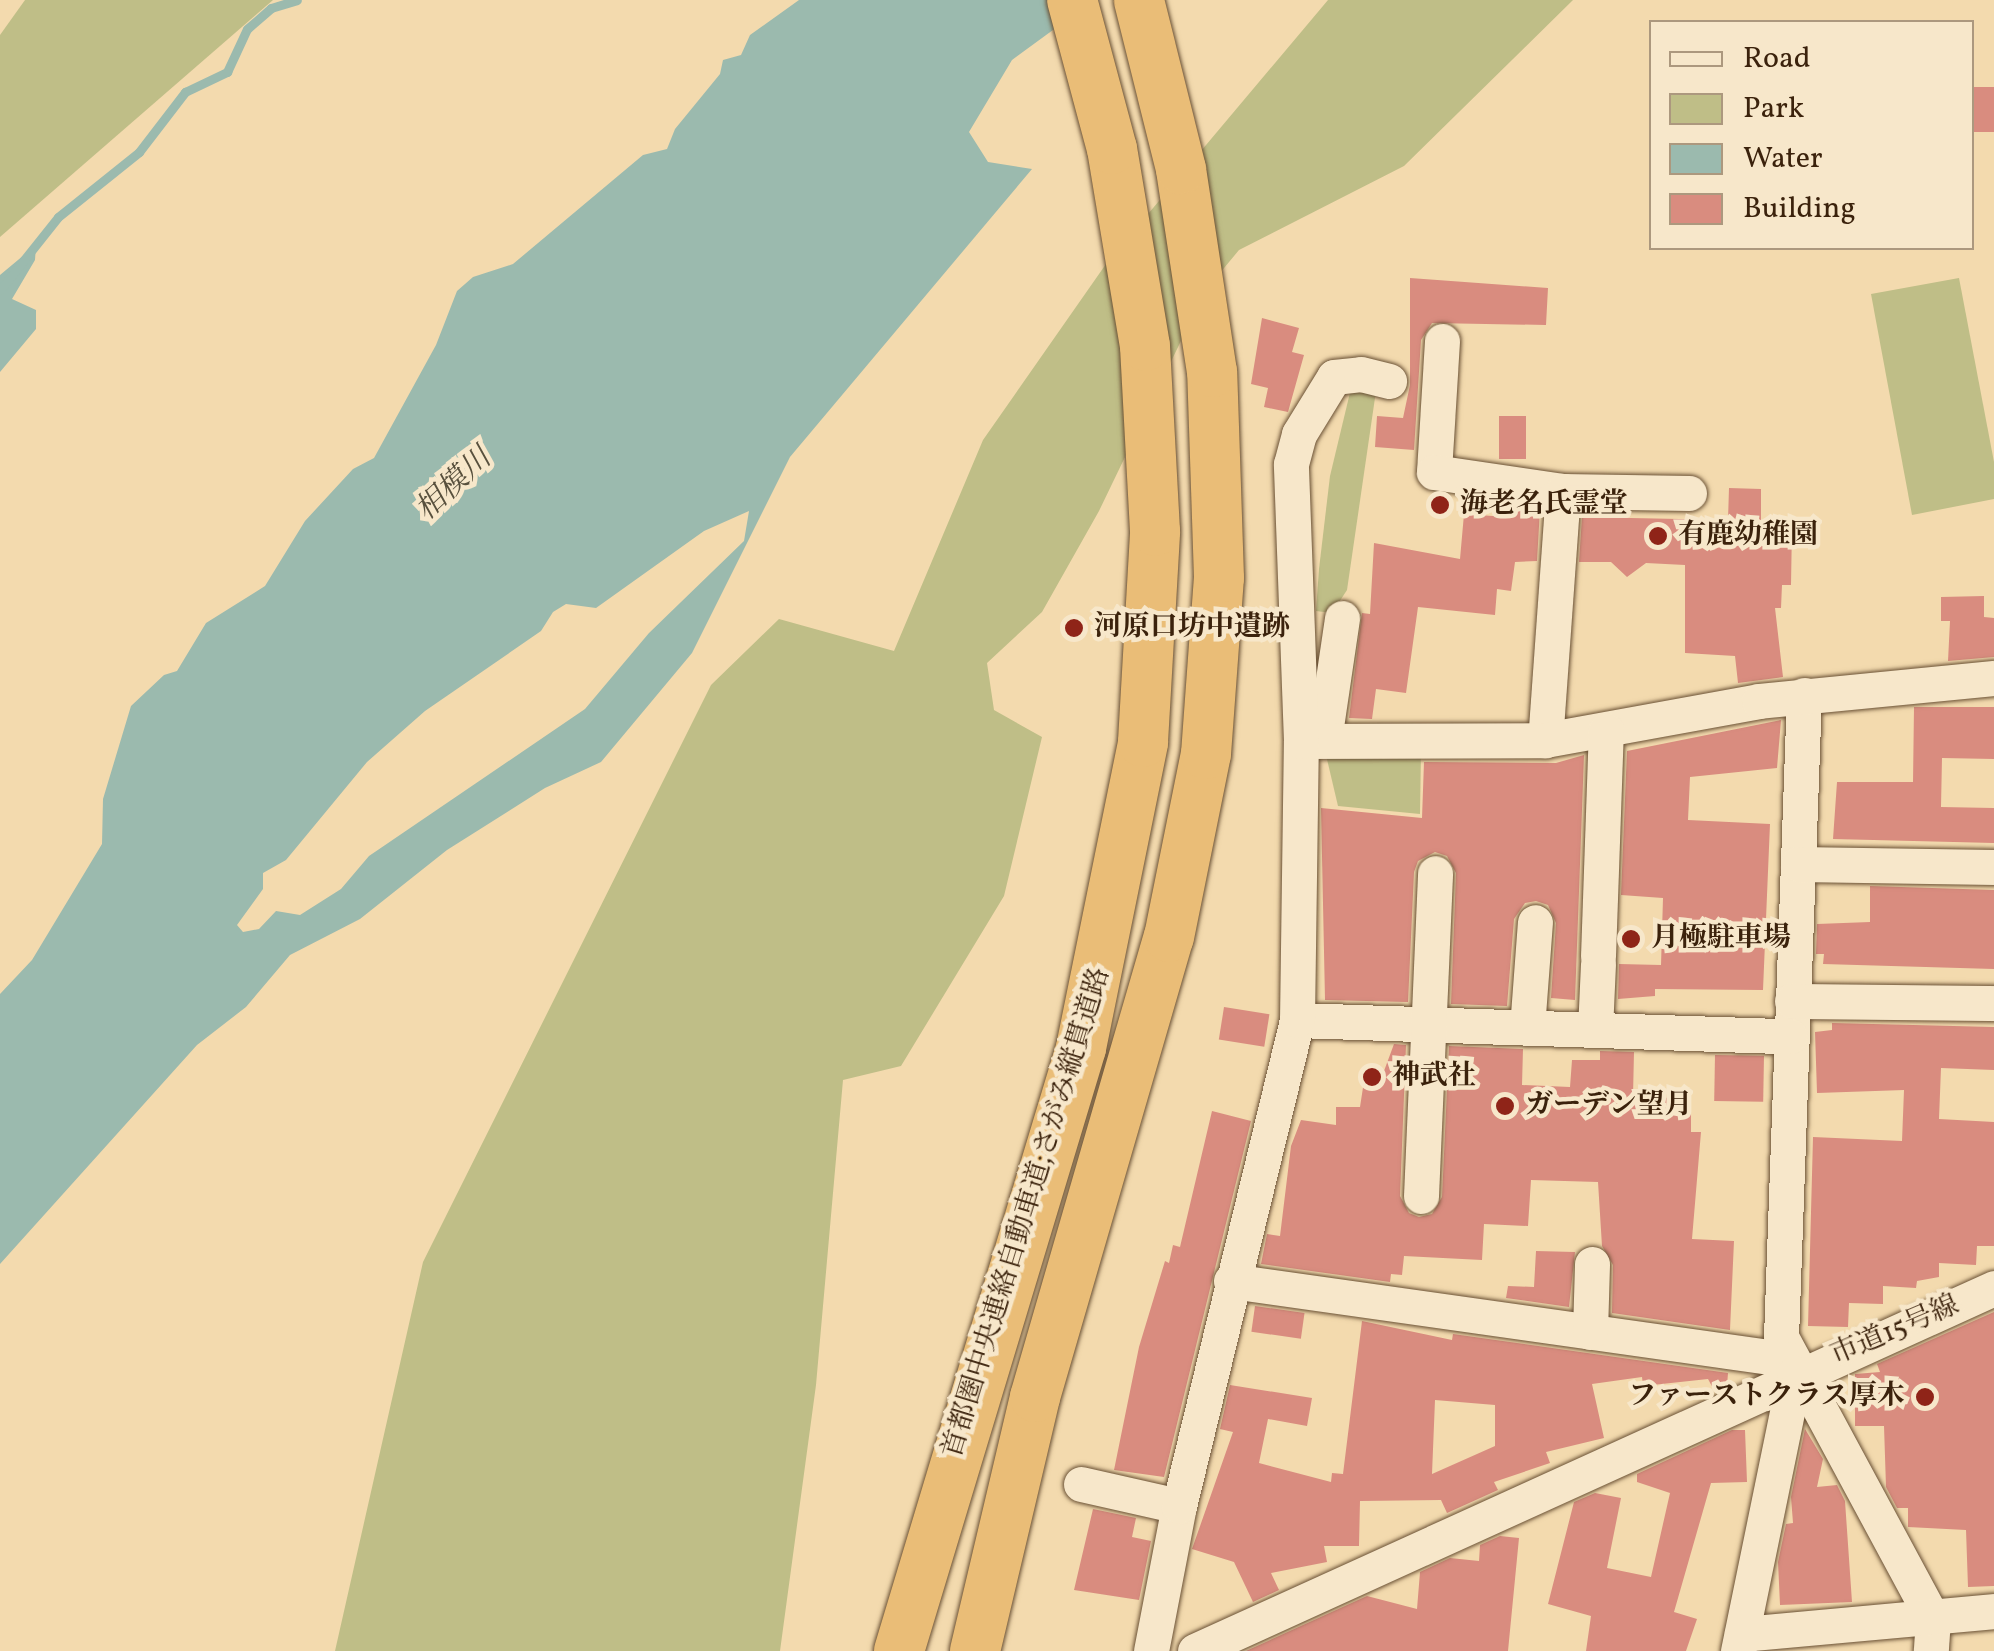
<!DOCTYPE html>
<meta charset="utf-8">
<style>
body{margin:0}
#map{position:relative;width:1994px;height:1651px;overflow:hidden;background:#f3daae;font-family:Vollkorn,"Noto Serif JP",serif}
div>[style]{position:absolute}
.green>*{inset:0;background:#bfbe87}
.water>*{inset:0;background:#9bbaae}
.stream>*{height:9px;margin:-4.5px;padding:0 4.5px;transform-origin:4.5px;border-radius:4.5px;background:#9bbaae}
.building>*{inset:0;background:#d98c7f;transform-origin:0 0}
.roads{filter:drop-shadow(0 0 2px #695034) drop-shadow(0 0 2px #695034)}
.minor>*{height:35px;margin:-17.5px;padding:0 17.5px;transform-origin:17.5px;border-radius:17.5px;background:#f7e7ca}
.highway>*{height:50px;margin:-25px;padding:0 25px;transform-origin:25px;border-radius:25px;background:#eabd77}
.dots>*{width:28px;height:28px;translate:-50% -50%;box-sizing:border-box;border:5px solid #f7e7ca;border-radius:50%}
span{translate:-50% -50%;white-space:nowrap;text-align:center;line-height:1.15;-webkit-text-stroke:9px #f7e7ca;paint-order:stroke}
.poi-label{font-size:28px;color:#3b220c;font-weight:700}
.left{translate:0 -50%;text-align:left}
.right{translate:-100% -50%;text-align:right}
.street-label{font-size:28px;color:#3b220c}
.water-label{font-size:30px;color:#58503d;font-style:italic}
.legend{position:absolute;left:1649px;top:20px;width:325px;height:230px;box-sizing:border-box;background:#f7e7ca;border:2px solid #ac987e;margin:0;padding:12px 18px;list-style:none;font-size:30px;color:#3b220c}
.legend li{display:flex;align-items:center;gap:20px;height:50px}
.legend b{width:50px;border:2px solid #ac987e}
</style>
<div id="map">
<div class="green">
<div style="clip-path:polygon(25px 0,273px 0,0 237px,0 35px)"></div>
<div style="clip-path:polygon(1328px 0,1573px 0,1404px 166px,1239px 250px,1205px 291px,1099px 511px,1042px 612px,987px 663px,994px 710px,1042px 737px,1004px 896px,901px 1066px,843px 1080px,816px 1385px,780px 1651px,335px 1651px,423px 1262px,711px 685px,779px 619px,894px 651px,983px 440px,1106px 264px)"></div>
<div style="clip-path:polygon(1959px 278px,1994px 462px,1994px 499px,1912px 515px,1871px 294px)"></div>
<div style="clip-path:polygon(1353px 380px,1376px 391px,1347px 590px,1332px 613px,1316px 611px,1319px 569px,1330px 476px)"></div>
<div style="clip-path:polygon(1421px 751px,1420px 814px,1338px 806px,1326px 755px)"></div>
</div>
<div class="water">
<div style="clip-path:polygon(evenodd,799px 0,1094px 0,1012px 60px,969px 132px,988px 162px,1032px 169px,790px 457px,692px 653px,601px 762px,545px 788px,447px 850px,360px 919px,290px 955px,246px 1007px,197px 1045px,0 1264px,0 994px,32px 960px,102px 844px,103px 799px,131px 706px,164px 675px,177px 671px,206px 623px,265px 586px,305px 521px,353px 469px,374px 458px,436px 345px,457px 291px,473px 277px,513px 264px,643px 155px,667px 149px,675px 129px,720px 74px,723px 60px,741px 55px,750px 35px,799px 0,749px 511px,744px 541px,649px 633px,585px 709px,369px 856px,341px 889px,300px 915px,276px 911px,259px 929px,243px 932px,237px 925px,263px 889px,263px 873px,286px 860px,367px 762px,425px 711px,541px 631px,553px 612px,566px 604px,596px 608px,704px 531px,749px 511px)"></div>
<div style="clip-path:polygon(36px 245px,35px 260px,12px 299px,36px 310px,36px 329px,0 372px,0 275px)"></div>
</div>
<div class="stream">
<div style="left:0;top:290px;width:93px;rotate:-51.5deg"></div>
<div style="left:58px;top:217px;width:104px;rotate:-38.7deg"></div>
<div style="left:139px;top:152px;width:76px;rotate:-52.5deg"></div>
<div style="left:185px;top:92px;width:47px;rotate:-25.5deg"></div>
<div style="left:227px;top:72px;width:47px;rotate:-65.1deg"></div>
<div style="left:247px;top:29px;width:32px;rotate:-41deg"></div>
<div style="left:271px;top:8px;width:27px;rotate:-17deg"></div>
</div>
<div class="building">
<div style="left:1973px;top:87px;width:21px;height:45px"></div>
<div style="clip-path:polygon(1410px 278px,1548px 288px,1546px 325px,1432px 323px,1421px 340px,1414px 450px,1375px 447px,1377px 416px,1403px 418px,1410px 385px)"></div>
<div style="clip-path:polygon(1262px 318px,1299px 328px,1292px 352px,1304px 355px,1288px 412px,1264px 407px,1268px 388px,1251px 384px)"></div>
<div style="left:1499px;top:416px;width:27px;height:43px"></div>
<div style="clip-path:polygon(1729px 488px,1761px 489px,1761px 526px,1792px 527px,1791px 585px,1782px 585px,1781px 608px,1775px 608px,1783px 677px,1738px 683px,1735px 656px,1685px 653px,1685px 565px,1646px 563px,1627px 577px,1611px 562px,1579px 562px,1582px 517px,1728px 520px)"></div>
<div style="clip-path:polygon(1509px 504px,1540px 509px,1537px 561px,1515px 562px,1511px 591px,1497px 589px,1495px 615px,1418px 607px,1406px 693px,1376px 689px,1372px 719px,1349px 718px,1362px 613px,1370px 614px,1374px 543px,1460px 559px,1464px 514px,1507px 517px)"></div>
<div style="clip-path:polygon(1984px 596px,1984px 617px,1994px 618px,1994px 657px,1948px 661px,1950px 621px,1941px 621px,1941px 597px)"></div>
<div style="clip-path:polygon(1914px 707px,1994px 707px,1994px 759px,1942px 758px,1941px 807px,1994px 808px,1994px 843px,1833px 839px,1837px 782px,1913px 782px)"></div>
<div style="clip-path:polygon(1781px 720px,1777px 768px,1690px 777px,1688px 820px,1770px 824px,1763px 990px,1655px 989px,1655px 996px,1618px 999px,1619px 964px,1661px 965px,1663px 898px,1621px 895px,1627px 751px)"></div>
<div style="clip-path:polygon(1584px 755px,1575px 1000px,1551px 998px,1556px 923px,1548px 905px,1536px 901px,1525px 903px,1514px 919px,1507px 1006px,1451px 1004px,1456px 873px,1447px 856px,1435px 852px,1418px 861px,1414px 872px,1408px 1002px,1325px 1000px,1321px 808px,1422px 818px,1424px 762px,1556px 763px)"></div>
<div style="clip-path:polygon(1870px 886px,1994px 890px,1994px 969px,1823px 964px,1824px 954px,1816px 954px,1817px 924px,1870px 922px)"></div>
<div style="left:1224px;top:1007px;width:46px;height:33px;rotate:9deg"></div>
<div style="clip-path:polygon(1832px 1023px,1994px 1027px,1994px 1070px,1941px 1068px,1939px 1119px,1994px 1122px,1994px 1246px,1977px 1246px,1976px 1265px,1939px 1263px,1939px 1277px,1917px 1281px,1916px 1288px,1883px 1286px,1883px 1304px,1849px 1303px,1848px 1327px,1808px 1326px,1813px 1137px,1902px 1141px,1904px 1090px,1817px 1093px,1815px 1032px,1832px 1030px)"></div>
<div style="clip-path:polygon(1394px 1044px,1406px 1045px,1400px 1196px,1409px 1213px,1419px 1217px,1432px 1214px,1442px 1197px,1449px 1046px,1523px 1049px,1522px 1085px,1570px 1087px,1572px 1060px,1600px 1060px,1600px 1051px,1634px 1052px,1633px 1096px,1691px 1099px,1691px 1132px,1701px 1132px,1692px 1239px,1734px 1241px,1730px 1330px,1612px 1313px,1613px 1265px,1602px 1246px,1598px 1182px,1531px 1180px,1528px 1226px,1484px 1224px,1482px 1260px,1404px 1256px,1402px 1275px,1391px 1274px,1390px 1282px,1261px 1264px,1267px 1234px,1280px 1236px,1291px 1146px,1301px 1120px,1336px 1125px,1336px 1107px,1360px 1107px,1366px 1068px,1384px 1071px)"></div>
<div style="left:1715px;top:1055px;width:49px;height:46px;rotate:1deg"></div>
<div style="clip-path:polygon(1212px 1111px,1251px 1121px,1164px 1477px,1114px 1470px,1139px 1347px,1165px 1261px,1169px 1263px,1173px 1245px,1180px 1247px)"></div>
<div style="clip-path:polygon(1536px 1251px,1575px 1252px,1569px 1307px,1506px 1298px,1508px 1286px,1534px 1287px)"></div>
<div style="left:1255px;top:1306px;width:50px;height:26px;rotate:8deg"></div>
<div style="clip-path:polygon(1994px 1312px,1994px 1586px,1968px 1587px,1966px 1530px,1908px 1527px,1908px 1508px,1897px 1508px,1886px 1487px,1884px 1426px,1855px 1426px,1855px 1374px,1880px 1372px,1877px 1364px)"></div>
<div style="clip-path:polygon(evenodd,1362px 1321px,1452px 1340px,1453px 1334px,1728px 1373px,1727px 1386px,1715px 1392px,1708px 1379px,1643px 1386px,1642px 1377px,1592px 1384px,1604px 1438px,1546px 1452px,1550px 1463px,1494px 1482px,1498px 1490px,1447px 1513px,1441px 1500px,1360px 1501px,1359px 1546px,1324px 1546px,1327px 1562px,1271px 1573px,1279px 1590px,1253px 1602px,1234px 1562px,1192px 1549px,1233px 1432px,1220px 1429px,1230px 1385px,1312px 1398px,1307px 1426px,1268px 1419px,1259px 1463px,1331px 1482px,1332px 1473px,1343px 1474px,1362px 1321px,1435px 1400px,1495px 1405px,1495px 1446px,1432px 1474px,1435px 1400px)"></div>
<div style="clip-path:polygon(1805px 1429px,1823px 1459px,1817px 1487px,1837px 1485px,1845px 1501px,1852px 1602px,1780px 1605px,1778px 1562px,1786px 1524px,1793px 1523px,1791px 1497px)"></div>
<div style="clip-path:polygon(1732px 1430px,1745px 1430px,1747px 1482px,1711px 1483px,1674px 1612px,1697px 1619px,1686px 1651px,1586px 1651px,1591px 1616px,1548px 1604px,1574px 1502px,1595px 1493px,1621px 1498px,1607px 1568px,1651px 1577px,1670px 1493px,1637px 1482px,1637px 1474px)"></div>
<div style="clip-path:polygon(1093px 1509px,1136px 1518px,1132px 1537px,1151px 1541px,1139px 1600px,1074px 1590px)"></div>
<div style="clip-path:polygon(1500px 1536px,1519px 1538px,1508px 1651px,1246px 1651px,1367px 1596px,1417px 1609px,1420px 1572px,1450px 1558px,1479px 1561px,1480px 1545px)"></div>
</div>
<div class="roads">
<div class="minor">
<div style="left:1442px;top:341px;width:131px;rotate:93.5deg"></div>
<div style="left:1434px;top:472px;width:130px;rotate:8.4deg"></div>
<div style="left:1563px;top:491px;width:250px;rotate:94.1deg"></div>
<div style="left:1563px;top:491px;width:126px;rotate:0.9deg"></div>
<div style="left:1804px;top:695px;width:642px;rotate:92.05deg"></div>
<div style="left:1781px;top:1337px;width:320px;rotate:61.7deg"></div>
<div style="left:1933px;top:1619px;width:32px;rotate:94deg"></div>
<div style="left:1327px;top:720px;width:103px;rotate:-81.6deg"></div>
<div style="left:1301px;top:741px;width:244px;rotate:-0.2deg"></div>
<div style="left:1545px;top:740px;width:218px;rotate:-10.3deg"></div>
<div style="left:1759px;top:701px;width:236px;rotate:-5.6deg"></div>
<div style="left:1798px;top:864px;width:196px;rotate:0.9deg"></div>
<div style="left:1598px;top:956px;width:226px;rotate:-88deg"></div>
<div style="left:1792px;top:1001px;width:202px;rotate:0.6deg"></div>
<div style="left:1297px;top:1020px;width:493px;rotate:1.9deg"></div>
<div style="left:1527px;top:1028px;width:106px;rotate:-85.7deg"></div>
<div style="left:1595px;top:1030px;width:66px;rotate:-87.4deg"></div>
<div style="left:1421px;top:1196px;width:323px;rotate:-87.5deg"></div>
<div style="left:1231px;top:1281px;width:565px;rotate:8.04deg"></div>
<div style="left:1590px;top:1332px;width:68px;rotate:-88.3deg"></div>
<div style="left:1081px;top:1484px;width:100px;rotate:12.7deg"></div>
<div style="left:1742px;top:1634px;width:253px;rotate:-5.2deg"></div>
<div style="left:1151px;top:1651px;width:148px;rotate:-79.1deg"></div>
<div style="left:1179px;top:1506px;width:500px;rotate:-76.35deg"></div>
<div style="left:1297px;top:1020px;width:279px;rotate:-89.2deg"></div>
<div style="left:1301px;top:741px;width:277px;rotate:-92.1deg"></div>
<div style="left:1291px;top:464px;width:31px;rotate:-75deg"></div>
<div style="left:1299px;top:434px;width:67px;rotate:-58.4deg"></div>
<div style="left:1334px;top:377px;width:27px;rotate:-6deg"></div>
<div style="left:1361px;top:374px;width:29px;rotate:14deg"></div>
<div style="left:1195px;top:1651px;width:878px;rotate:-24.43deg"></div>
<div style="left:1738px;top:1651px;width:284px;rotate:-78.4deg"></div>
</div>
<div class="highway">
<div style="left:899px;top:1651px;width:630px;rotate:-73.2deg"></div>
<div style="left:1081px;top:1048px;width:312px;rotate:-78.5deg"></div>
<div style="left:1143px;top:742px;width:211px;rotate:-86.7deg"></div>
<div style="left:1155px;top:531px;width:185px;rotate:-93.1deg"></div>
<div style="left:1145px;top:346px;width:200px;rotate:-99.5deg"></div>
<div style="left:1112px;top:149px;width:154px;rotate:-105deg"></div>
<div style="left:975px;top:1651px;width:261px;rotate:-76.7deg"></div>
<div style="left:1035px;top:1397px;width:479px;rotate:-73.8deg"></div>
<div style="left:1169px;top:937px;width:187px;rotate:-78.6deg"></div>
<div style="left:1206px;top:754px;width:176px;rotate:-85.8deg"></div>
<div style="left:1219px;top:578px;width:206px;rotate:-91.9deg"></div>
<div style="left:1212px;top:372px;width:205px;rotate:-98.7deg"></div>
<div style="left:1181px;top:169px;width:174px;rotate:-104deg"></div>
</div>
</div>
<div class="dots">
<div style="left:1440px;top:505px;background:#8f2418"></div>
<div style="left:1658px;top:536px;background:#8f2418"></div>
<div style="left:1074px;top:628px;background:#8f2418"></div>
<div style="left:1631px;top:939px;background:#8f2418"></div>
<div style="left:1372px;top:1077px;background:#8f2418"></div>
<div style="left:1505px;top:1106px;background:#8f2418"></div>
<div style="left:1925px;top:1397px;background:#8f2418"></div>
</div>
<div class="poi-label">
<span class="left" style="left:1460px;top:505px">海老名氏霊堂</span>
<span class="left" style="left:1678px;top:536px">有鹿幼稚園</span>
<span class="left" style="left:1094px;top:628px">河原口坊中遺跡</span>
<span class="left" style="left:1651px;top:939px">月極駐車場</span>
<span class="left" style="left:1392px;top:1077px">神武社</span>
<span class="left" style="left:1525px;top:1106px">ガーデン望月</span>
<span class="right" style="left:1905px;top:1397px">ファーストクラス厚木</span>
</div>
<div class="street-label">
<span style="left:1027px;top:1213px;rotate:-73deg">首都圏中央連絡自動車道;さがみ縦貫道路</span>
<span style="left:1895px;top:1331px;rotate:-23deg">市道15号線</span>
</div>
<div class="water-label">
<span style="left:454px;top:485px;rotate:-43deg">相模川</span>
</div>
<ul class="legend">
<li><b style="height:12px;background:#f7e7ca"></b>Road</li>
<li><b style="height:28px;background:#bfbe87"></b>Park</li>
<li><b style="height:28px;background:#9bbaae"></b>Water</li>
<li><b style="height:28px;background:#d98c7f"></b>Building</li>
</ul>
</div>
